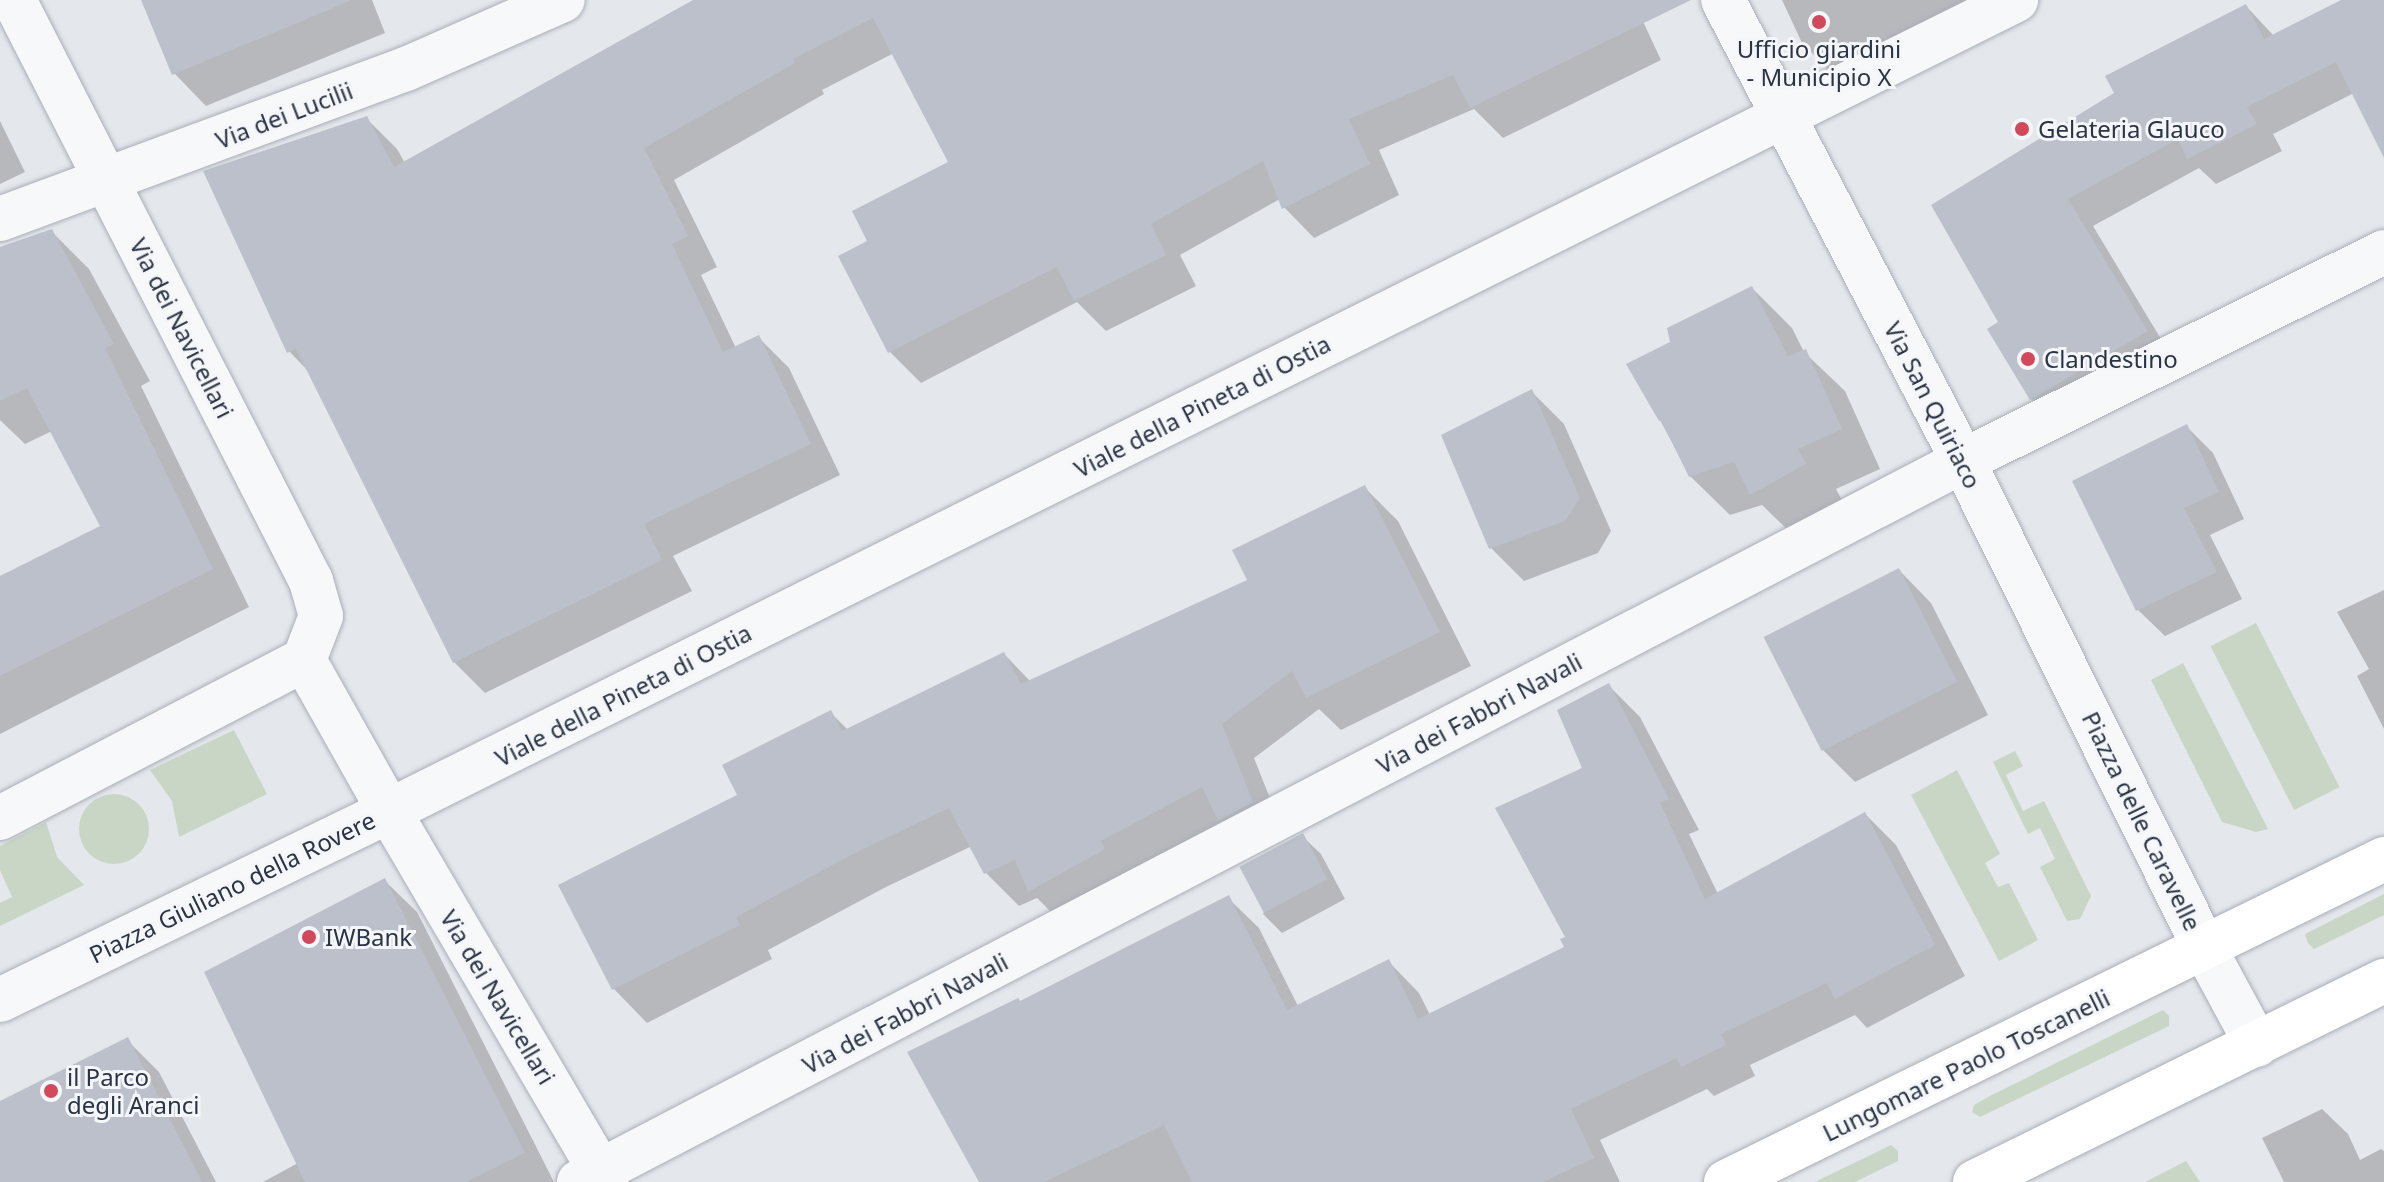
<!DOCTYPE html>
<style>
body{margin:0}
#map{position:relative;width:2384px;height:1182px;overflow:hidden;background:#e4e7ec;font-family:"Noto Sans",sans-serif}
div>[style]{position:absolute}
.green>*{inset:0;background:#c9d6c5;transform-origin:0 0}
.round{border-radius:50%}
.shadow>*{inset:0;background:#0003}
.building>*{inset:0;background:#bbc0ca;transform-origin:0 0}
.roads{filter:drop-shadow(0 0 2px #a9aeb7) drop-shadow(0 0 2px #a9aeb7)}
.street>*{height:44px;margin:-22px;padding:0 22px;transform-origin:22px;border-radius:22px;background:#f7f8fa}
.secondary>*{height:44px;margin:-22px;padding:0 22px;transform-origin:22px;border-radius:22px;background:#fff}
.dots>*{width:22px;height:22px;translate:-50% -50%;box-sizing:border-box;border:4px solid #f4f6f9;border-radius:50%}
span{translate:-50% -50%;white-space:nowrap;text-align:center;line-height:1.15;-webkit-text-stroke:6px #f4f6f9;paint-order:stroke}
.poi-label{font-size:24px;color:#2b3445}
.left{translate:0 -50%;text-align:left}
.street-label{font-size:24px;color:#2b3445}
</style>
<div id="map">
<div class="green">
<div style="left:2256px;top:623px;width:184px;height:51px;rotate:63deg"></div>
<div style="clip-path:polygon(2183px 663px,2268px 829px,2256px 832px,2222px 822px,2151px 680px)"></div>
<div style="clip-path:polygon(234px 730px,267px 794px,179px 837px,172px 801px,150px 770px)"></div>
<div style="clip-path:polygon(2015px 751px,2023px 766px,2006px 775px,2023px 811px,2044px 801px,2091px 896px,2080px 919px,2067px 921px,2040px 867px,2055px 859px,2040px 828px,2028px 834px,1993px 762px)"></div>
<div style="clip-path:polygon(1957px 770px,2000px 854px,1985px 863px,1998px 887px,2009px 883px,2038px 940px,1999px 961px,1911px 795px)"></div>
<div class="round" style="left:79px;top:794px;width:70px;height:70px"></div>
<div style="clip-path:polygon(46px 822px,57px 857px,84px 885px,0 926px,0 903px,12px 897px,0 870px,0 846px)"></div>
<div style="clip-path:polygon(2384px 894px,2384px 915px,2314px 949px,2308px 943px,2305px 934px)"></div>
<div style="clip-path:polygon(2163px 1010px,2169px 1016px,2169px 1026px,1980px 1117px,1972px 1112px,1974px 1105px,1990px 1096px)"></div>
<div style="clip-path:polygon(1891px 1145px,1898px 1151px,1898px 1161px,1855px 1182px,1815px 1182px)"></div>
<div style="clip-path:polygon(2186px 1161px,2200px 1182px,2145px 1182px)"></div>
</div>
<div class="shadow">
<div style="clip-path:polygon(143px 0,372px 0,385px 33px,206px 106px,174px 73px)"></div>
<div style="clip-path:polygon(695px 0,1633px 0,1661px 60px,1503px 138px,1474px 109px,1379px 150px,1399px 195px,1314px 238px,1284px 207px,1280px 199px,1180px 255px,1196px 286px,1106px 331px,1077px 302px,921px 383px,890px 352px,841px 257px,870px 242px,951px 163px,894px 53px,822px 90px,824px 94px,674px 180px,717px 267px,701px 275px,736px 348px,758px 337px,789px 368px,840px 475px,673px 556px,692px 591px,485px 693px,454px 662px,309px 372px,289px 351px,366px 118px,397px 149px,405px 163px)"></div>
<div style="clip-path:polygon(1782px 0,1996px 0,1835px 76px,1802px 43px)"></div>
<div style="clip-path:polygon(2346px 0,2384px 0,2384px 135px,2354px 93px,2273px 134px,2282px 151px,2216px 184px,2199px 168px,2093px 226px,2173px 359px,2058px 425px,2031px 399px,2001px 323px,2117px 94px,2246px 6px,2274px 36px)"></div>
<div style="clip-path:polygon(0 121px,25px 172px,0 184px)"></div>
<div style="clip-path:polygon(52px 232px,89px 269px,150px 381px,141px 386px,249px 607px,0 734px,0 578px,103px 527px,52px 431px,25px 444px,0 420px,0 249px)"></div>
<div style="clip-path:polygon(1752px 288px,1792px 328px,1804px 352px,1845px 391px,1880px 469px,1836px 489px,1844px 504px,1791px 533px,1762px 505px,1730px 515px,1690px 476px,1660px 420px,1672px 344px)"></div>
<div style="clip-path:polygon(1531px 391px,1564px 424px,1611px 531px,1598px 553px,1524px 581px,1491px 548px)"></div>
<div style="clip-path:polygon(2186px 426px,2213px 453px,2244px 519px,2210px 535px,2242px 599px,2165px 636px,2138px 610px)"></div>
<div style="clip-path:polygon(1364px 487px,1398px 521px,1471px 666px,1341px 730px,1319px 709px,1254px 758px,1285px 836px,1063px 924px,1037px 898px,1019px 906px,986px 873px,972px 846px,886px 887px,768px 950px,772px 959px,647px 1023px,614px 989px,561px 886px,740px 795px,831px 713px,848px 730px,1004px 654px,1031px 682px,1250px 581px)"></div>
<div style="clip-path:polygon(1899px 570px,1931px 603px,1988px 715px,1855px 782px,1823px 750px)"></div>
<div style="clip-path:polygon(2384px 590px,2384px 729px,2357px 676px,2369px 669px,2337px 612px)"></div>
<div style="clip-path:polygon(1609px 686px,1640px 717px,1699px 830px,1689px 834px,1718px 894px,1865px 814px,1896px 845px,1965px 976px,1867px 1028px,1855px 1015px,1750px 1065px,1755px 1076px,1714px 1096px,1707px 1089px,1600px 1140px,1620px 1182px,981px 1182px,1021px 1003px,1228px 898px,1259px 928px,1298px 1006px,1389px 962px,1419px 993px,1430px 1015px,1567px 948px,1584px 769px)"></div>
<div style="clip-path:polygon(1302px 836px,1321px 854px,1345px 899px,1282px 933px,1263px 914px)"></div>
<div style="clip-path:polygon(385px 881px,417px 912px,554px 1182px,263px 1182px,298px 1163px)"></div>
<div style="clip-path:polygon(127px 1040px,159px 1072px,216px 1182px,0 1182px,0 1104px)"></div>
<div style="clip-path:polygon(2322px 1109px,2348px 1134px,2360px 1160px,2381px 1149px,2384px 1151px,2384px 1182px,2284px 1182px,2262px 1138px)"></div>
</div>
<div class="building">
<div style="clip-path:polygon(141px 0,350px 0,350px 1px,172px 75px)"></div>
<div style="clip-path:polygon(693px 0,1691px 0,1470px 108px,1453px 75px,1349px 119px,1370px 164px,1282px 209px,1263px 161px,1151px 224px,1166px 255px,1074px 301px,1057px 267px,888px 353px,838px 256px,867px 241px,852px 211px,948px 162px,873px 18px,793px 59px,795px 63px,644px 148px,688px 236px,672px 244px,723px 352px,759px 335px,811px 444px,644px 524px,662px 560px,453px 663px,296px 349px,287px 353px,203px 171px,367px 116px,394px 167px)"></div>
<div style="clip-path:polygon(2341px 0,2384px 0,2384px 158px,2336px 62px,2247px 107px,2257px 124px,2187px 159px,2178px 139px,2068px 199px,2148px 331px,2030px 400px,1987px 329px,1998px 322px,1931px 205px,2114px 93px,2105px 76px,2246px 4px,2264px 39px)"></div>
<div style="clip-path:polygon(52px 229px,114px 344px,105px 348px,213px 569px,0 676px,0 576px,100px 526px,27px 388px,0 401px,0 247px)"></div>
<div style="clip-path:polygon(1752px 286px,1788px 356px,1806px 349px,1842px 429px,1798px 449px,1806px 464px,1750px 495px,1734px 462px,1689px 477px,1661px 420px,1659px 421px,1626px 364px,1670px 342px,1667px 328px)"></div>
<div style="clip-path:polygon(1532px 389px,1580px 498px,1565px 521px,1489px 549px,1441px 435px)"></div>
<div style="clip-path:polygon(2187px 424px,2219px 492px,2184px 508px,2217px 572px,2136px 611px,2072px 481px)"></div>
<div style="clip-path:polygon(1365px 485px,1440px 632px,1306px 698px,1292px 671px,1222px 724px,1253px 802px,1218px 821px,1202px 787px,1101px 841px,1105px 849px,1028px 892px,1015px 860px,984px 874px,949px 808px,853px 854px,736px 917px,740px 925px,612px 990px,558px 885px,737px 795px,722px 765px,831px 710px,842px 731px,1004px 652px,1021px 684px,1247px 580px,1232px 550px)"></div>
<div style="left:1899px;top:568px;width:128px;height:152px;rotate:63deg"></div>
<div style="clip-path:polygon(1609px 683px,1669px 799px,1660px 803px,1705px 899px,1865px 812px,1935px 945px,1835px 999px,1827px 983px,1721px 1034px,1726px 1045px,1681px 1067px,1677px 1058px,1571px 1109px,1594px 1158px,1543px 1182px,1192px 1182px,1164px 1125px,1044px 1182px,979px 1182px,907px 1052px,1018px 998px,1020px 1001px,1229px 895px,1287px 1010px,1389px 959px,1418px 1019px,1564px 947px,1560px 939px,1565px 937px,1495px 808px,1582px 768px,1557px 710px)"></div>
<div style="left:1303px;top:833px;width:52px;height:72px;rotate:62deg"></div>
<div style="clip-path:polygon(385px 878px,525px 1153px,466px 1182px,305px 1182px,204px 972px)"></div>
<div style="clip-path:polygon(128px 1037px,202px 1182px,0 1182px,0 1101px)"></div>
</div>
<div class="roads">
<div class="street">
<div style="left:14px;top:0;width:653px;rotate:62.92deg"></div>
<div style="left:311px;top:581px;width:36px;rotate:74deg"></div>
<div style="left:321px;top:616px;width:47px;rotate:111.1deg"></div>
<div style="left:1723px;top:0;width:520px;rotate:62.5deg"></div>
<div style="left:1963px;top:461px;width:545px;rotate:63.62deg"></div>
<div style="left:2205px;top:949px;width:109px;rotate:61.6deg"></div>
<div style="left:0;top:219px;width:433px;rotate:-20.3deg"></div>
<div style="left:406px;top:69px;width:171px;rotate:-23.7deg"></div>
<div style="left:0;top:818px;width:343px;rotate:-27.5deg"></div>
<div style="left:304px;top:660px;width:173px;rotate:60.6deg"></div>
<div style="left:389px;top:811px;width:430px;rotate:59.6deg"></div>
<div style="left:0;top:1000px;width:432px;rotate:-25.9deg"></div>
<div style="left:389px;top:811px;width:1818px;rotate:-26.49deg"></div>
<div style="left:579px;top:1182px;width:1561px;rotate:-27.52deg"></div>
<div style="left:1963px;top:461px;width:470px;rotate:-26.4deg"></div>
</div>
<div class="secondary">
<div style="left:1726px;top:1182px;width:733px;rotate:-26.15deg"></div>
<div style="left:1975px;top:1182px;width:456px;rotate:-26.2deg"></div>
</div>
</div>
<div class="dots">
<div style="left:1819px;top:22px;background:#d1495b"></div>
<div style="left:2022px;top:129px;background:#d1495b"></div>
<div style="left:2028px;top:359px;background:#d1495b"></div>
<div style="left:309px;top:937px;background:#d1495b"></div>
<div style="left:51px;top:1091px;background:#d1495b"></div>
</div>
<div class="poi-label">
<span style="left:1819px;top:63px">Ufficio giardini<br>- Municipio X</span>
<span class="left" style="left:2038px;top:129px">Gelateria Glauco</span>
<span class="left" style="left:2044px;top:359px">Clandestino</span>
<span class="left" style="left:325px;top:937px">IWBank</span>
<span class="left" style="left:67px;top:1091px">il Parco<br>degli Aranci</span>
</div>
<div class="street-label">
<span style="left:284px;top:115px;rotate:-21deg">Via dei Lucilii</span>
<span style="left:182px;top:328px;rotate:63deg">Via dei Navicellari</span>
<span style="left:1933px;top:405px;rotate:63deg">Via San Quiriaco</span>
<span style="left:1202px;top:406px;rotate:-27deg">Viale della Pineta di Ostia</span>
<span style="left:623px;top:695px;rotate:-27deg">Viale della Pineta di Ostia</span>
<span style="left:1479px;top:713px;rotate:-28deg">Via dei Fabbri Navali</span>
<span style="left:2142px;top:821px;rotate:64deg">Piazza delle Caravelle</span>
<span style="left:232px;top:887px;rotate:-26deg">Piazza Giuliano della Rovere</span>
<span style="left:498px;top:997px;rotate:59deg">Via dei Navicellari</span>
<span style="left:905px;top:1013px;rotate:-28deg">Via dei Fabbri Navali</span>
<span style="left:1966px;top:1065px;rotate:-26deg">Lungomare Paolo Toscanelli</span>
</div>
</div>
